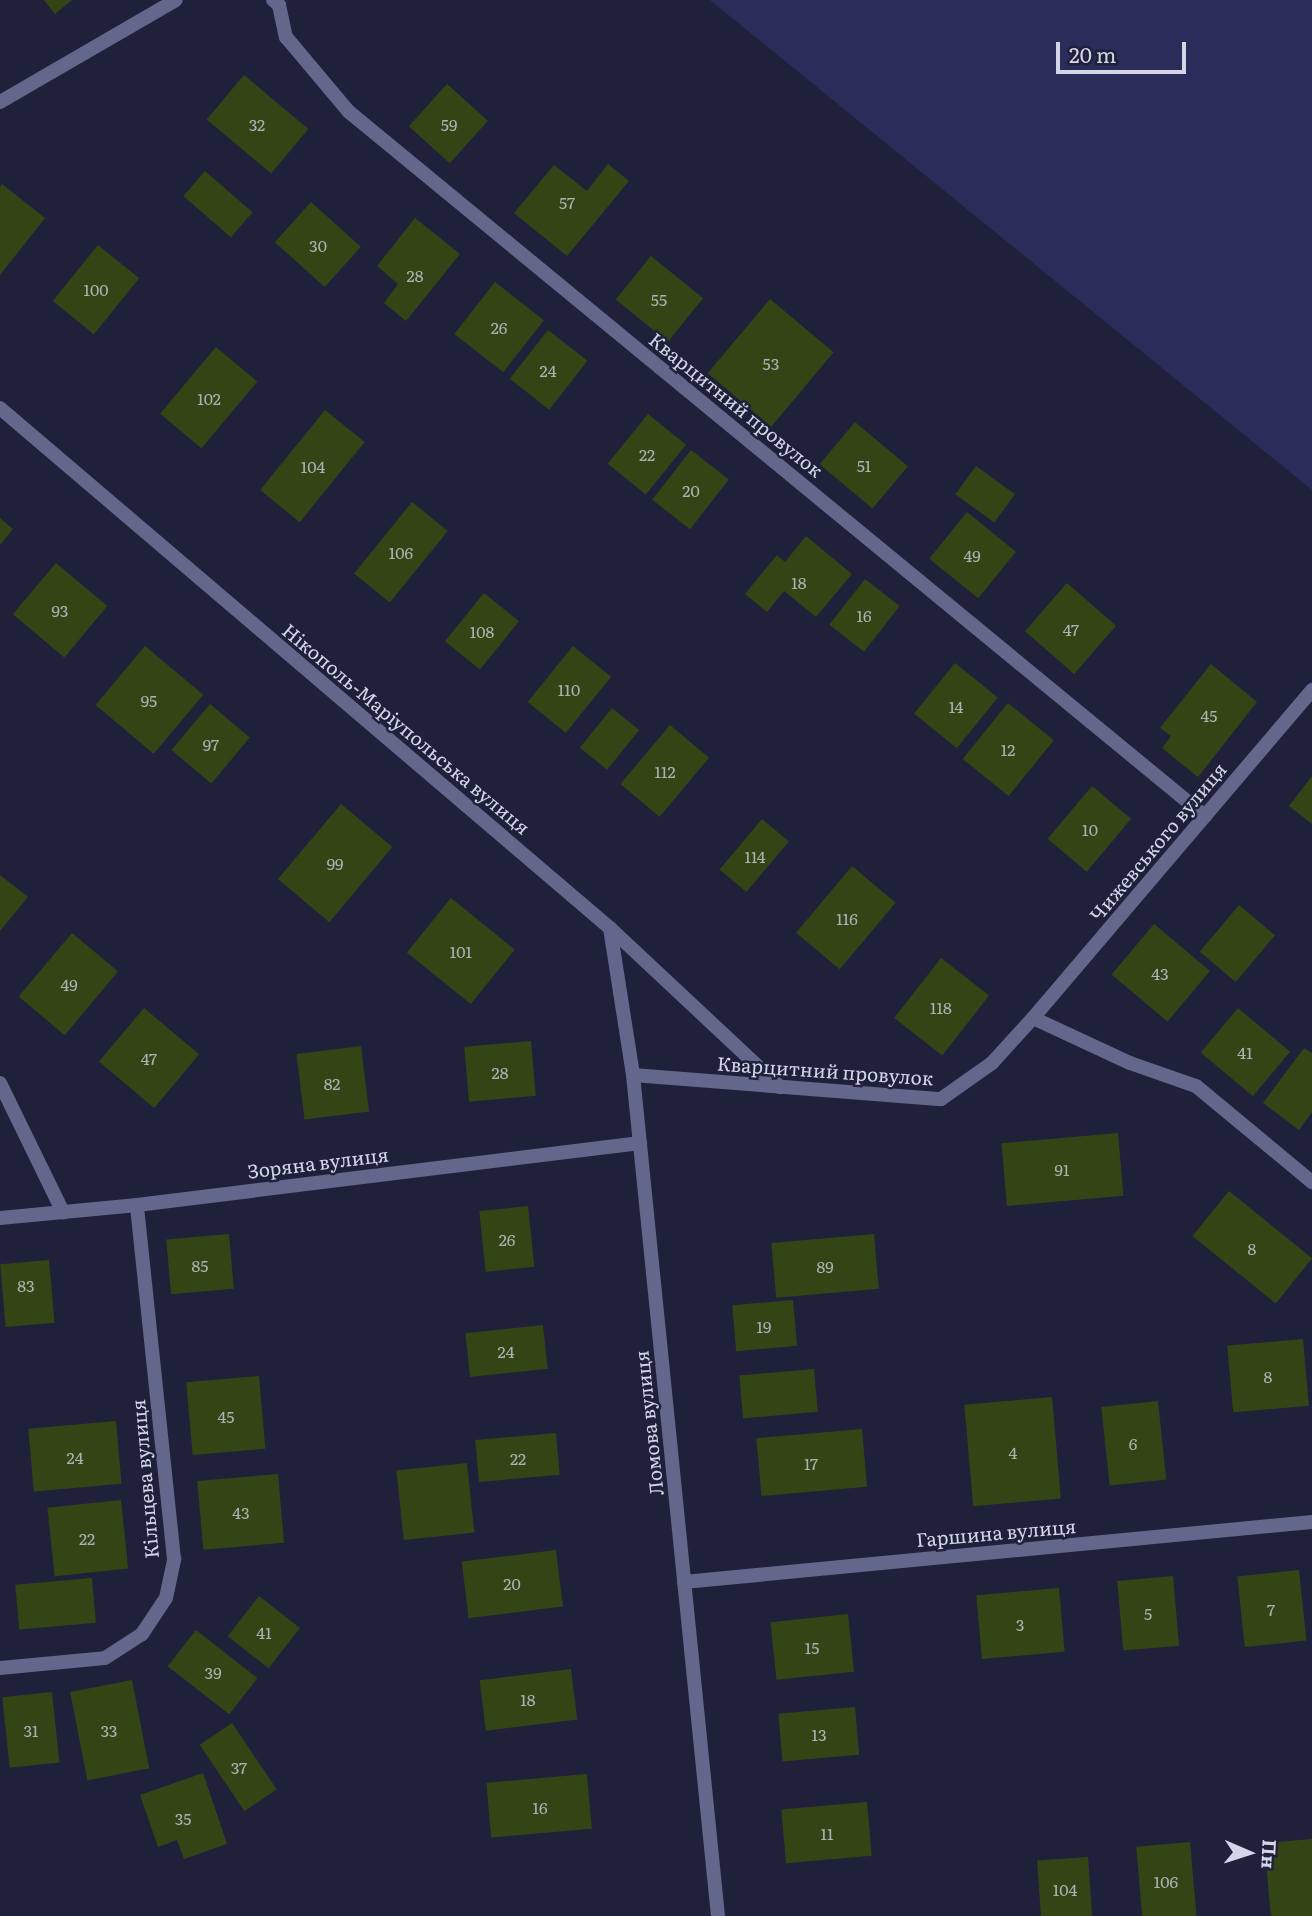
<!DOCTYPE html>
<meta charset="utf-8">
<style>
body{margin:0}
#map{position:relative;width:1312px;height:1916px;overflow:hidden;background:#1f213b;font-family:Literata,serif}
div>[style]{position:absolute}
.green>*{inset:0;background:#2a2d5a}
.building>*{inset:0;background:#334514;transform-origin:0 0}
.minor>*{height:14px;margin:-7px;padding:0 7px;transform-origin:7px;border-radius:7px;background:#62678b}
span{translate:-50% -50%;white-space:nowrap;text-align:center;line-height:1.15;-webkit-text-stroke:5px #1f213b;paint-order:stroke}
.number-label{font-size:16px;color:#acb2b3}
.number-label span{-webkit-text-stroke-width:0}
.street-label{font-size:19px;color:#d4d6e8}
.north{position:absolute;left:1214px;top:1818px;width:70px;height:70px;-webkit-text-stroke:5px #1f213b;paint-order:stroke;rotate:93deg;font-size:19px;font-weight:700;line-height:28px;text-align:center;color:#d4d6e8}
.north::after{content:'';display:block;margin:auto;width:24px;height:32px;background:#d4d6e8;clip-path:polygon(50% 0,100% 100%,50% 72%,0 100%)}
.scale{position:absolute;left:1056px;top:42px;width:130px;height:32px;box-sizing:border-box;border:4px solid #d4d6e8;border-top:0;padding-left:9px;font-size:21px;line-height:24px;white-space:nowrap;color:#d4d6e8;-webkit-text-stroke:5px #1f213b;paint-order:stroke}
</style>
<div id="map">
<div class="green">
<div style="clip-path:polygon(710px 0,1312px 0,1312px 490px)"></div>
</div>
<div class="building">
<div style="clip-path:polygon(44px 0,72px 0,55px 14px)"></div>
<div style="left:244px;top:75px;width:84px;height:58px;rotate:40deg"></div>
<div style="left:447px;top:84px;width:55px;height:57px;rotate:42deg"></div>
<div style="clip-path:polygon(608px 164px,629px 181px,567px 256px,514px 213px,554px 165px,587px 191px)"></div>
<div style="left:205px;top:171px;width:63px;height:33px;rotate:41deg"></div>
<div style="clip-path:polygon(2px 184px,45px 218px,0 275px,0 187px)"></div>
<div style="left:311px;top:202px;width:67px;height:54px;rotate:42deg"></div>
<div style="clip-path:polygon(415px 218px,460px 254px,406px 321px,384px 303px,398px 284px,377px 266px)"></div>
<div style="left:98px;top:245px;width:53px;height:72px;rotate:39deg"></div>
<div style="left:651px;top:256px;width:67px;height:56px;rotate:39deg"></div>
<div style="left:495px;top:282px;width:62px;height:66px;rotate:38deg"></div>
<div style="left:770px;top:299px;width:83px;height:97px;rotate:40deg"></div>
<div style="left:548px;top:330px;width:50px;height:62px;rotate:38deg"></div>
<div style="left:216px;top:347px;width:54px;height:87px;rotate:40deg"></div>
<div style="left:325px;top:410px;width:51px;height:103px;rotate:39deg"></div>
<div style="left:648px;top:414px;width:49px;height:64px;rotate:39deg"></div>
<div style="left:855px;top:422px;width:69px;height:55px;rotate:40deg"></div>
<div style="left:691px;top:450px;width:48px;height:63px;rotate:38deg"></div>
<div style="left:976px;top:466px;width:48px;height:35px;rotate:36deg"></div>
<div style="left:412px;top:502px;width:46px;height:92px;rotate:39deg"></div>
<div style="left:967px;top:512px;width:63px;height:60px;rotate:39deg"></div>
<div style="clip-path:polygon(0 518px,13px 529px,0 545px)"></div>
<div style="clip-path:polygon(806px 536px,852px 574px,816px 617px,784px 591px,767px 612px,745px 594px,777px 555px,785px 562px)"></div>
<div style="left:56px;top:563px;width:67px;height:67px;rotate:40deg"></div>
<div style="left:865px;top:579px;width:44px;height:58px;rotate:38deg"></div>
<div style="left:1067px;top:583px;width:65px;height:64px;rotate:41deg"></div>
<div style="left:484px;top:593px;width:45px;height:62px;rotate:39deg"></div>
<div style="left:145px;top:646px;width:76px;height:77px;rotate:40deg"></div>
<div style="left:573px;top:646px;width:49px;height:72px;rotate:39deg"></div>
<div style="left:955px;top:663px;width:55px;height:65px;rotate:39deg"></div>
<div style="clip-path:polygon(1211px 664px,1257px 702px,1198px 777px,1162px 748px,1171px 736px,1160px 728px)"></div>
<div style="left:1008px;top:703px;width:59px;height:72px;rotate:39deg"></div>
<div style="left:210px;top:704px;width:52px;height:60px;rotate:40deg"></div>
<div style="left:612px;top:708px;width:35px;height:51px;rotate:39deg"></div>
<div style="left:670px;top:725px;width:51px;height:77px;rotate:40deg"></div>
<div style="clip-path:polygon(1312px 776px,1312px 824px,1289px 806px)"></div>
<div style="left:1092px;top:786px;width:51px;height:69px;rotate:40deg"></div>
<div style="left:341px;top:804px;width:67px;height:98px;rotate:40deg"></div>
<div style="left:762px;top:819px;width:35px;height:66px;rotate:40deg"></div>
<div style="left:852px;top:866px;width:57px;height:87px;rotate:40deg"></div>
<div style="clip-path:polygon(0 875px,28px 897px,0 931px)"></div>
<div style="left:451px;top:898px;width:82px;height:70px;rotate:39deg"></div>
<div style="left:1239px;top:905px;width:47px;height:61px;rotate:40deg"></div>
<div style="left:1154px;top:924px;width:73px;height:66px;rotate:40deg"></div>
<div style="left:72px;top:933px;width:60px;height:83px;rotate:40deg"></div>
<div style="left:941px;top:958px;width:61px;height:76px;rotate:38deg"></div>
<div style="left:144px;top:1008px;width:72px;height:70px;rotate:40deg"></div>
<div style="left:1238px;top:1008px;width:68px;height:58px;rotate:40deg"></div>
<div style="left:531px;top:1041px;width:55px;height:67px;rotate:85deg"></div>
<div style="left:361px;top:1046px;width:66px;height:65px;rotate:83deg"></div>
<div style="clip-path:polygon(1304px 1048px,1312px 1053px,1312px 1112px,1299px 1130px,1263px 1103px)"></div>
<div style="left:1118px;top:1133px;width:63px;height:117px;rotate:85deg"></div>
<div style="left:1229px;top:1191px;width:107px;height:58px;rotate:39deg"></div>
<div style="left:528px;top:1206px;width:61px;height:49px;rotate:84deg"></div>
<div style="left:229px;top:1234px;width:55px;height:63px;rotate:85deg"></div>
<div style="left:874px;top:1234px;width:55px;height:103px;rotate:85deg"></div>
<div style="left:49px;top:1260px;width:63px;height:49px;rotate:85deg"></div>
<div style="left:793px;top:1300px;width:46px;height:61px;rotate:85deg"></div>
<div style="left:543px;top:1325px;width:44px;height:78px;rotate:84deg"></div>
<div style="left:1303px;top:1339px;width:67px;height:76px;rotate:85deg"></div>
<div style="left:814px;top:1369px;width:43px;height:75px;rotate:85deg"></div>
<div style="left:259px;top:1376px;width:73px;height:73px;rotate:85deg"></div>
<div style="left:1052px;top:1397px;width:102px;height:88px;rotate:85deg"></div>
<div style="left:1158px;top:1401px;width:79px;height:57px;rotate:84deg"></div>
<div style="left:116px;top:1421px;width:63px;height:88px;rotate:85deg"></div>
<div style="left:862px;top:1429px;width:58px;height:106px;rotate:85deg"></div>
<div style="left:556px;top:1433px;width:42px;height:81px;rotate:85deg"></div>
<div style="left:467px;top:1463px;width:70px;height:71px;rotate:84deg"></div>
<div style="left:278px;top:1474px;width:69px;height:81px;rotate:85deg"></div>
<div style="left:121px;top:1500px;width:69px;height:74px;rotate:84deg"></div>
<div style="left:556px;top:1550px;width:57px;height:95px;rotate:83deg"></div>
<div style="left:1299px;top:1570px;width:71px;height:62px;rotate:84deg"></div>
<div style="left:1173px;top:1576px;width:70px;height:56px;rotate:85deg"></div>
<div style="left:92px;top:1578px;width:45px;height:77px;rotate:85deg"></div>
<div style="left:1059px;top:1588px;width:64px;height:83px;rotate:85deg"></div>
<div style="left:259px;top:1596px;width:52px;height:51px;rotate:38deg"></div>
<div style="left:848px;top:1614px;width:58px;height:78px;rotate:84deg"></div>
<div style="left:196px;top:1630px;width:78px;height:46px;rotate:38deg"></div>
<div style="left:571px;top:1669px;width:51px;height:92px;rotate:83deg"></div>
<div style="left:132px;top:1680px;width:90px;height:63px;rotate:79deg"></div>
<div style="left:52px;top:1692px;width:71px;height:50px;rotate:84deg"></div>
<div style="left:855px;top:1707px;width:48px;height:77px;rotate:85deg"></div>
<div style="left:232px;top:1723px;width:80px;height:39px;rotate:56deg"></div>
<div style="clip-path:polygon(203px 1773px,227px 1844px,184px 1859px,177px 1840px,158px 1847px,140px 1795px)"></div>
<div style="left:587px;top:1774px;width:55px;height:101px;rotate:85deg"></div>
<div style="left:867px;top:1802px;width:54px;height:86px;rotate:85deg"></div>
<div style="clip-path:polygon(1312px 1839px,1312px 1916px,1271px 1916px,1264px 1843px)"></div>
<div style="left:1190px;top:1842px;width:74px;height:54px;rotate:85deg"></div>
<div style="left:1088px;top:1857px;width:59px;height:51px;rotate:86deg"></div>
</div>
<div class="minor">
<div style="left:273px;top:0;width:8px;rotate:40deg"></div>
<div style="left:279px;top:5px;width:33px;rotate:78deg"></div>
<div style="left:286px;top:37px;width:97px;rotate:50deg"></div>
<div style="left:348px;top:111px;width:1110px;rotate:39.44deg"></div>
<div style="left:0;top:102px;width:203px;rotate:-30.1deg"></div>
<div style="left:0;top:408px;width:802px;rotate:40.45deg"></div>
<div style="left:610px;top:928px;width:233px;rotate:43.1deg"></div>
<div style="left:610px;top:928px;width:149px;rotate:81.1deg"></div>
<div style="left:633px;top:1075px;width:845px;rotate:84.23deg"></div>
<div style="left:1033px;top:1018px;width:431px;rotate:-49.6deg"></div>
<div style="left:633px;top:1075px;width:309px;rotate:4.5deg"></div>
<div style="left:941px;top:1099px;width:62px;rotate:-35.2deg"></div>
<div style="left:992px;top:1063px;width:61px;rotate:-47.7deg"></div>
<div style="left:1033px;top:1018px;width:107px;rotate:24.9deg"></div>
<div style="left:1130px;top:1063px;width:70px;rotate:19.2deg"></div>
<div style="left:1196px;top:1086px;width:151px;rotate:39.6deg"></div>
<div style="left:0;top:1083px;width:144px;rotate:64deg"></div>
<div style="left:0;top:1218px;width:138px;rotate:-5.4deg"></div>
<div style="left:137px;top:1205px;width:507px;rotate:-7.03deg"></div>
<div style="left:684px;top:1582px;width:631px;rotate:-5.46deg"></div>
<div style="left:0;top:1668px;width:105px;rotate:-5.4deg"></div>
<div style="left:105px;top:1658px;width:44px;rotate:-33deg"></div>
<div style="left:142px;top:1634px;width:43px;rotate:-56.3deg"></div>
<div style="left:166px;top:1598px;width:40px;rotate:-78deg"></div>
<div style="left:174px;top:1559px;width:356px;rotate:-96deg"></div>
</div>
<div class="number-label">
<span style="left:257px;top:124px">32</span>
<span style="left:449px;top:124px">59</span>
<span style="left:567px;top:202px">57</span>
<span style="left:318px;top:245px">30</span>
<span style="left:415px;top:275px">28</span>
<span style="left:96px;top:289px">100</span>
<span style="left:659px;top:299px">55</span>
<span style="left:499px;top:327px">26</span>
<span style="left:771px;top:363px">53</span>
<span style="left:548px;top:370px">24</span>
<span style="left:209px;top:398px">102</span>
<span style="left:647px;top:454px">22</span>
<span style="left:864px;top:465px">51</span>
<span style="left:313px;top:466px">104</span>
<span style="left:691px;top:490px">20</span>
<span style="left:401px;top:552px">106</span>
<span style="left:972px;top:555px">49</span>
<span style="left:799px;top:582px">18</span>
<span style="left:60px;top:610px">93</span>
<span style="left:864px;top:615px">16</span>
<span style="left:1071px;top:629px">47</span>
<span style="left:482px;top:631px">108</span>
<span style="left:569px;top:689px">110</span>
<span style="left:149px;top:700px">95</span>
<span style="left:956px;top:706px">14</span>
<span style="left:1209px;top:715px">45</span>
<span style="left:211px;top:744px">97</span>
<span style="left:1008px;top:749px">12</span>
<span style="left:665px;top:771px">112</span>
<span style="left:1090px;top:829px">10</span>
<span style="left:755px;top:856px">114</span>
<span style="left:335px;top:863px">99</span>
<span style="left:847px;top:918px">116</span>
<span style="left:461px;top:951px">101</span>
<span style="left:1160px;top:973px">43</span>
<span style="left:69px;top:984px">49</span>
<span style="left:941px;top:1007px">118</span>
<span style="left:1245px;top:1052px">41</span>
<span style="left:149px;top:1058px">47</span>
<span style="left:500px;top:1072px">28</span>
<span style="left:332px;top:1083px">82</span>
<span style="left:1062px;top:1169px">91</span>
<span style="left:507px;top:1239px">26</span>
<span style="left:1252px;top:1248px">8</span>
<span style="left:200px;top:1265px">85</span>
<span style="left:825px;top:1266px">89</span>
<span style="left:26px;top:1285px">83</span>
<span style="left:764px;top:1326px">19</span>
<span style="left:506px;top:1351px">24</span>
<span style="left:1268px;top:1376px">8</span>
<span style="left:226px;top:1416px">45</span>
<span style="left:1133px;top:1443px">6</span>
<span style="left:1013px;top:1452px">4</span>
<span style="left:75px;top:1457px">24</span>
<span style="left:518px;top:1458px">22</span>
<span style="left:811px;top:1463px">17</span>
<span style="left:241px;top:1512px">43</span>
<span style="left:87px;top:1538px">22</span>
<span style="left:512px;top:1583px">20</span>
<span style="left:1271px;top:1609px">7</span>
<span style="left:1148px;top:1613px">5</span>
<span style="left:1020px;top:1624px">3</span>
<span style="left:264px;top:1632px">41</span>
<span style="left:812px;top:1647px">15</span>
<span style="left:213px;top:1672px">39</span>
<span style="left:528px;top:1699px">18</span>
<span style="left:31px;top:1730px">31</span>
<span style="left:109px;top:1730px">33</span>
<span style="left:819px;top:1734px">13</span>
<span style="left:239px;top:1767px">37</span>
<span style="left:540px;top:1807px">16</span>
<span style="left:183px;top:1818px">35</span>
<span style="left:827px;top:1833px">11</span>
<span style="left:1166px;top:1881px">106</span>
<span style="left:1065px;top:1889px">104</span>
</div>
<div class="street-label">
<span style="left:736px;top:405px;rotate:39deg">Кварцитний провулок</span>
<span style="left:406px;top:729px;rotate:40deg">Нікополь-Маріупольська вулиця</span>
<span style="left:1158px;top:842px;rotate:-50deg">Чижевського вулиця</span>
<span style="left:825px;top:1071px;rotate:4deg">Кварцитний провулок</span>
<span style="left:318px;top:1163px;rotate:-7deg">Зоряна вулиця</span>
<span style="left:649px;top:1423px;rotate:-96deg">Ломова вулиця</span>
<span style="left:145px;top:1479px;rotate:-95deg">Кільцева вулиця</span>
<span style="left:996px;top:1533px;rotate:-5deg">Гаршина вулиця</span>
</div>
<div class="north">Пн</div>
<div class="scale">20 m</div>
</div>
